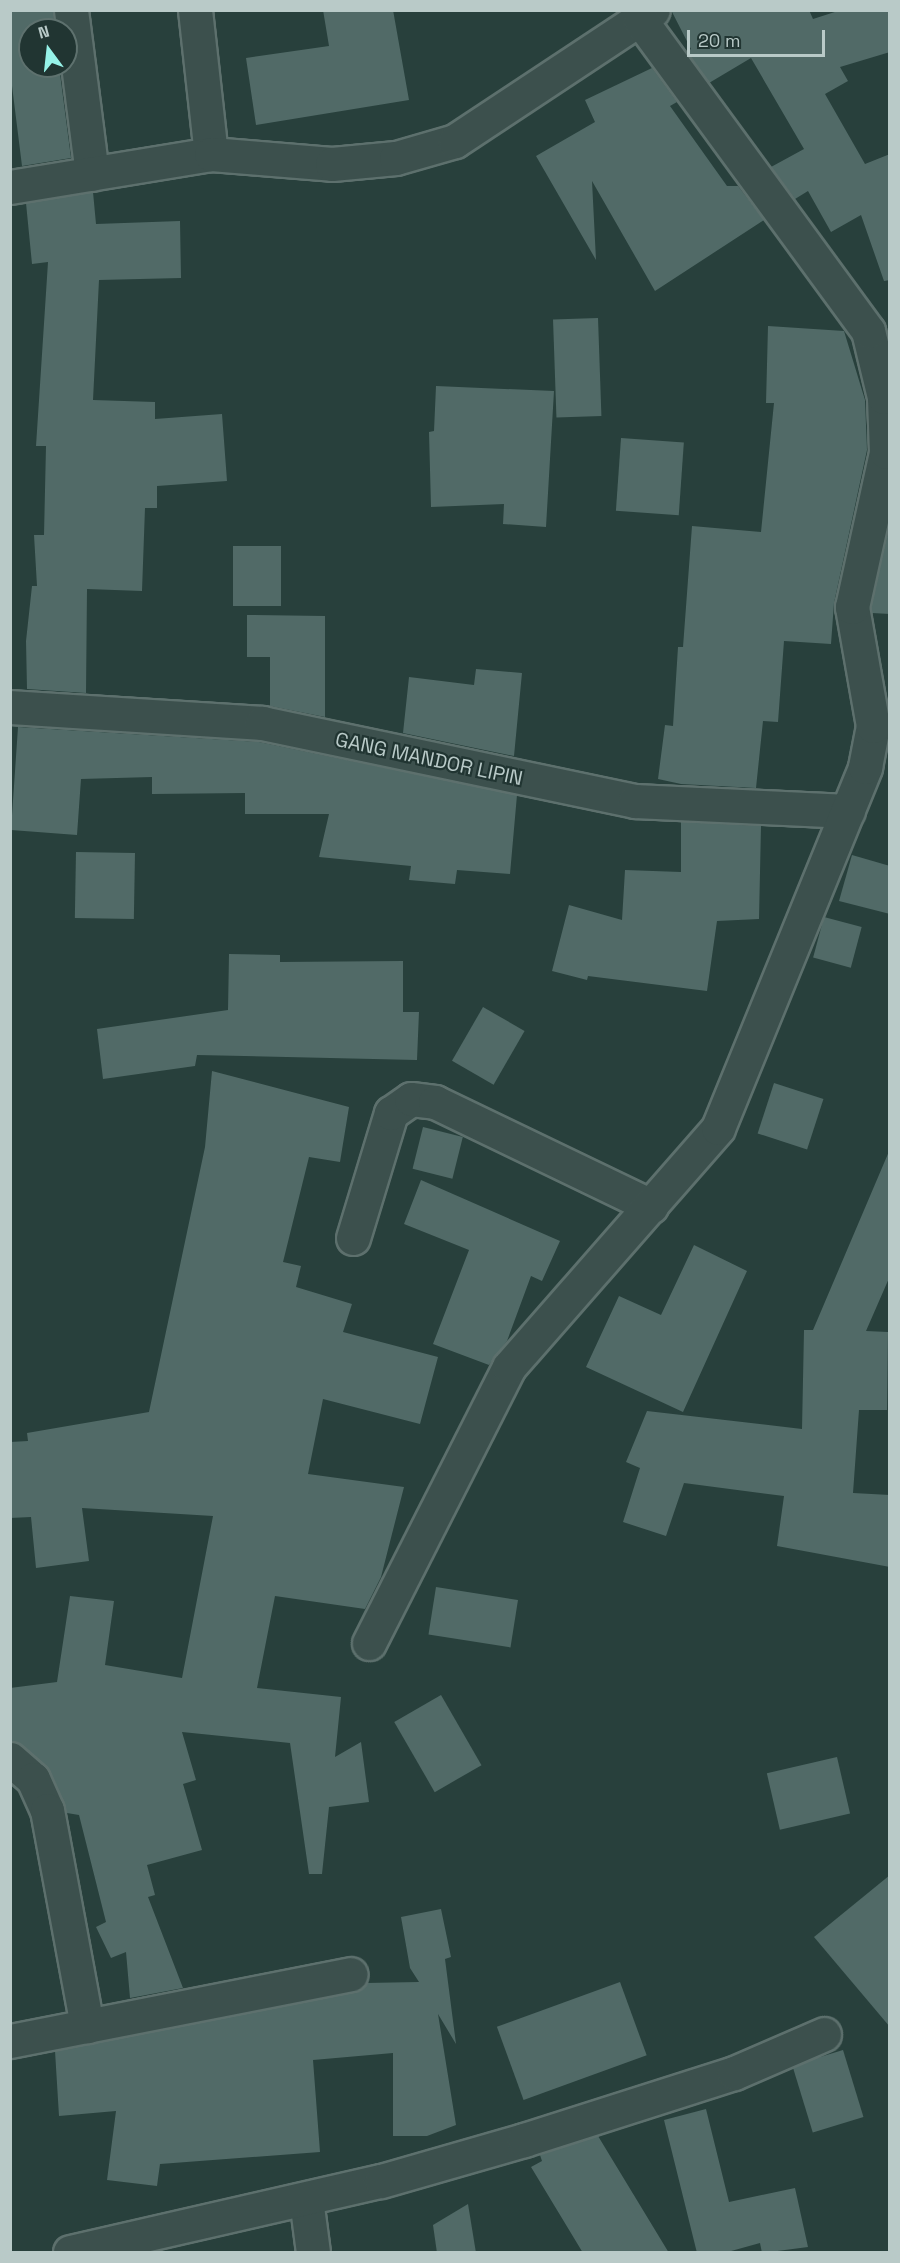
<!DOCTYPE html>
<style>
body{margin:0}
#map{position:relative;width:900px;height:2263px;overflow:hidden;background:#28403c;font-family:"Space Grotesk",sans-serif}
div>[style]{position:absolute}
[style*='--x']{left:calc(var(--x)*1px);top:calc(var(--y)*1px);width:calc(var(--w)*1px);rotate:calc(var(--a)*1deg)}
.building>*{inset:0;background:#516a67;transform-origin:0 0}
.roads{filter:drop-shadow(2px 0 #5d706d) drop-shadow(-2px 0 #5d706d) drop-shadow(0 2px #5d706d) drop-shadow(0 -2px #5d706d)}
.minor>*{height:33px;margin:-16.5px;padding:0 16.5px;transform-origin:16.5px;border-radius:16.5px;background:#3c504d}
span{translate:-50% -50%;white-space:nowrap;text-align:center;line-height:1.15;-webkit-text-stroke:4.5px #213532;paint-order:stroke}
.street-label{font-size:20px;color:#b9cac8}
.frame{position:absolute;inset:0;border:12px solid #b9cac8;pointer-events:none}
.north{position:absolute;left:18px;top:18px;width:60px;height:60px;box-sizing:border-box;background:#213532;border:2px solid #5e716e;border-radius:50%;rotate:345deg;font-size:16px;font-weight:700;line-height:24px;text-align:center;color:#b9cac8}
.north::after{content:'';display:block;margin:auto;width:21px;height:27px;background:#96f2e8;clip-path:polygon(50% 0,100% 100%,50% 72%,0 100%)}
.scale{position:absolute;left:687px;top:30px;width:138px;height:27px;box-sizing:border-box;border:3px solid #b9cac8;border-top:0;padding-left:8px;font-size:18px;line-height:21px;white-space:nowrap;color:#b9cac8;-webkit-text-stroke:4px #213532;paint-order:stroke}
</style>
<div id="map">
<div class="building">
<i style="clip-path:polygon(10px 10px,53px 10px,55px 30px,30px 30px,30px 66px,59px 66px,71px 158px,22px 166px,10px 70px)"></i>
<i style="clip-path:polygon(323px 10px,393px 10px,409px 100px,256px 125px,246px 58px,329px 46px)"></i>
<i style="clip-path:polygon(671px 10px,809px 10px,813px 19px,841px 10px,890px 10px,890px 52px,840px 67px,848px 81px,825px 94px,865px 164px,890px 154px,890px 280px,884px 281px,861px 215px,831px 232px,808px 191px,795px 199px,771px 167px,804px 149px,751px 58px,709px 83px,686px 52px,691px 49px)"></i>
<i style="clip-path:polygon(652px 68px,677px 102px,670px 106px,727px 186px,738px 186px,764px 220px,655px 291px,592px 181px,596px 260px,536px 156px,595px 122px,585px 100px)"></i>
<i style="clip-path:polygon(93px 192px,96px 224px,180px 221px,181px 278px,99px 280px,93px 400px,155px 402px,155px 419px,222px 414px,227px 481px,157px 486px,157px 508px,145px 508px,142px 591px,87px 589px,86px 693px,27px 689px,26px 641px,32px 586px,37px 586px,34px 535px,44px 535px,46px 446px,36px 446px,48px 262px,32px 264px,26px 203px)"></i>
<i style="left:598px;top:318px;width:98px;height:45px;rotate:88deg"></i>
<i style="clip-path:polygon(768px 326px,844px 331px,865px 400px,867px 450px,834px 603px,831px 644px,784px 641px,778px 722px,763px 721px,756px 788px,681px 784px,658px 779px,665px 725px,673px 726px,678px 647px,683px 647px,692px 526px,761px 532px,774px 403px,766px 403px)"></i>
<i style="clip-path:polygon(436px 386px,554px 391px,546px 527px,503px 524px,504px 504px,431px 507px,429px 432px,434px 431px)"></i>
<i style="left:621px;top:438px;width:63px;height:73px;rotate:4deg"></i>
<i style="clip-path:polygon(890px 524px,890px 614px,872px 613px,871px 607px)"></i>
<i style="left:281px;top:546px;width:60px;height:48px;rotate:90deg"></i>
<i style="clip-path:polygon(247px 615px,325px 616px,325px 717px,270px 706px,270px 657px,247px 657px)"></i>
<i style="clip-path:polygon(476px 669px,522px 673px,514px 756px,403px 733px,409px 677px,474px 685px)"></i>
<i style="clip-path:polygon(18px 727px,259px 742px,517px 795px,510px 874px,457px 870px,455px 884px,409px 880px,411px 866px,319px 857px,329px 814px,245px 814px,245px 793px,152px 794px,152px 777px,81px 779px,77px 835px,11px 830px)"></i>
<i style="clip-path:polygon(681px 822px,761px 826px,759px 919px,717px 921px,707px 991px,588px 976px,587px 980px,552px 971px,569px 905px,622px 920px,625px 870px,681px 872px)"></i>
<i style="left:76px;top:852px;width:59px;height:66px;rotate:1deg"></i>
<i style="clip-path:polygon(852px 855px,890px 866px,890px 914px,839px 901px)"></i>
<i style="left:824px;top:917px;width:39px;height:42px;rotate:15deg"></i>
<i style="clip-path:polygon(229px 954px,280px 955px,280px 962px,403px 961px,403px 1012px,419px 1012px,417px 1060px,197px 1055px,195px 1066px,103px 1079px,97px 1029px,228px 1010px)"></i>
<i style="left:483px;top:1007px;width:48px;height:62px;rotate:30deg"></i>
<i style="clip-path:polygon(212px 1071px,349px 1107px,340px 1162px,309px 1157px,283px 1262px,301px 1266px,296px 1287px,352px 1304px,343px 1332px,438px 1357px,420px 1424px,323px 1399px,308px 1474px,404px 1487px,381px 1577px,365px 1609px,275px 1596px,257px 1688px,341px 1697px,335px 1757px,361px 1742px,369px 1802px,329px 1807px,322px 1874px,309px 1874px,290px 1743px,182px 1732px,196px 1780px,183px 1784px,202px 1850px,147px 1865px,155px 1895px,148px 1897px,183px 1988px,130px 1998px,126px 1952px,111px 1958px,96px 1927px,106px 1922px,79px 1815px,67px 1813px,46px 1765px,10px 1741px,10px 1688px,57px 1682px,70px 1596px,114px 1601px,105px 1665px,182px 1678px,213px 1516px,82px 1508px,89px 1561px,36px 1568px,31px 1517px,10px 1518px,10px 1442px,28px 1441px,27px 1433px,149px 1412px,205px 1147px)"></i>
<i style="left:774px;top:1083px;width:52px;height:53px;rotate:18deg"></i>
<i style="left:423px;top:1127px;width:41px;height:43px;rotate:14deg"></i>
<i style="clip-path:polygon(890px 1149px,890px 1276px,866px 1331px,888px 1332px,887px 1410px,859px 1410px,853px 1493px,890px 1495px,890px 1567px,777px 1546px,784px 1496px,684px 1483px,666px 1536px,623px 1522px,640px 1468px,626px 1462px,647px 1411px,802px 1429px,804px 1330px,813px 1330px)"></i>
<i style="clip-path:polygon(421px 1180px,560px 1241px,542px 1281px,531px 1276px,507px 1341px,489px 1365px,433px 1344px,469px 1250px,404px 1224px)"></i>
<i style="clip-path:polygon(694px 1245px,747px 1271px,683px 1412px,586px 1367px,619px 1296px,661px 1315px)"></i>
<i style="left:436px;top:1587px;width:83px;height:48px;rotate:9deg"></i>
<i style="left:441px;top:1695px;width:81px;height:54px;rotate:60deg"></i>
<i style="left:837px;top:1757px;width:58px;height:72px;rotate:77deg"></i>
<i style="clip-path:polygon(890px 1875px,890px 2027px,814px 1937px)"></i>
<i style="clip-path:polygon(441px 1909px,451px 1957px,445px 1959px,456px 2044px,438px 2014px,456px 2125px,427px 2136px,393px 2136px,393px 2053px,313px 2060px,320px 2152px,160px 2164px,157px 2186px,107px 2180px,116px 2111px,59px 2116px,55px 2051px,354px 1992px,366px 1983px,419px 1982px,410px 1968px,401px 1917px)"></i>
<i style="left:620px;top:1982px;width:78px;height:131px;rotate:70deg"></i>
<i style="left:843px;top:2050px;width:70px;height:53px;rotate:73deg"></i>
<i style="clip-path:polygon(706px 2109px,729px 2202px,795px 2188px,808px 2247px,762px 2253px,760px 2243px,724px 2253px,697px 2253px,664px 2120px)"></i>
<i style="clip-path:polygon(598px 2136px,669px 2253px,583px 2253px,531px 2167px,542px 2161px,540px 2155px)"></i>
<i style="clip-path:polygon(468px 2204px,476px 2253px,437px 2253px,433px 2225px)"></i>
</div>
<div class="roads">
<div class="minor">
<i style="--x:71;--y:10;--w:165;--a:82.7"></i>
<i style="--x:195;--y:10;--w:145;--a:83.7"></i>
<i style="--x:10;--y:187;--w:204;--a:-9.3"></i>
<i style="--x:211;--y:154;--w:121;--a:4.7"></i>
<i style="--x:332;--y:164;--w:64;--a:-5.4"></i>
<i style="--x:396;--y:158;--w:61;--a:-16.1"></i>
<i style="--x:455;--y:141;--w:237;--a:-33.5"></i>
<i style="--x:10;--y:707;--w:253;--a:3.6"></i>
<i style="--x:262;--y:723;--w:381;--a:11.8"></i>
<i style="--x:635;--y:801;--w:213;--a:2.7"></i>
<i style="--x:353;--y:1238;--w:131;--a:-73.1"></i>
<i style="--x:391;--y:1113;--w:24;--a:-35"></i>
<i style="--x:411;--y:1099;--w:24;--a:7"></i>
<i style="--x:435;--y:1102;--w:240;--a:25.7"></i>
<i style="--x:369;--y:1643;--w:309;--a:-63.1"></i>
<i style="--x:509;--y:1367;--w:317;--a:-48.8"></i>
<i style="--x:718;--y:1128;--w:390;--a:-67.8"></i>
<i style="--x:865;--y:767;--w:42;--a:-79"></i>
<i style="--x:873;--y:726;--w:121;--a:-100"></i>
<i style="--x:852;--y:607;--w:159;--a:-77.6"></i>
<i style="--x:886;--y:452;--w:55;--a:-92.1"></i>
<i style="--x:884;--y:397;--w:68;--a:-103.6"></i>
<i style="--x:868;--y:331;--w:386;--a:-126.2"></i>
<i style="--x:10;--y:1759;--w:30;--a:41"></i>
<i style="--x:33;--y:1779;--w:34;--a:66"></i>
<i style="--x:47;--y:1810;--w:220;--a:79.5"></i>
<i style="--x:10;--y:2041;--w:347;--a:-11.1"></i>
<i style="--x:306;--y:2199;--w:53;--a:82.5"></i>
<i style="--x:70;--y:2252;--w:319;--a:-12.9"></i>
<i style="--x:381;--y:2181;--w:149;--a:-16"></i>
<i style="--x:524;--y:2140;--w:220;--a:-17.7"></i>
<i style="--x:734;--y:2073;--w:98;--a:-23.4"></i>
</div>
</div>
<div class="street-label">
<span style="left:429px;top:759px;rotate:12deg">GANG MANDOR LIPIN</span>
</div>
<div class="frame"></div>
<div class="north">N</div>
<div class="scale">20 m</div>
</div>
